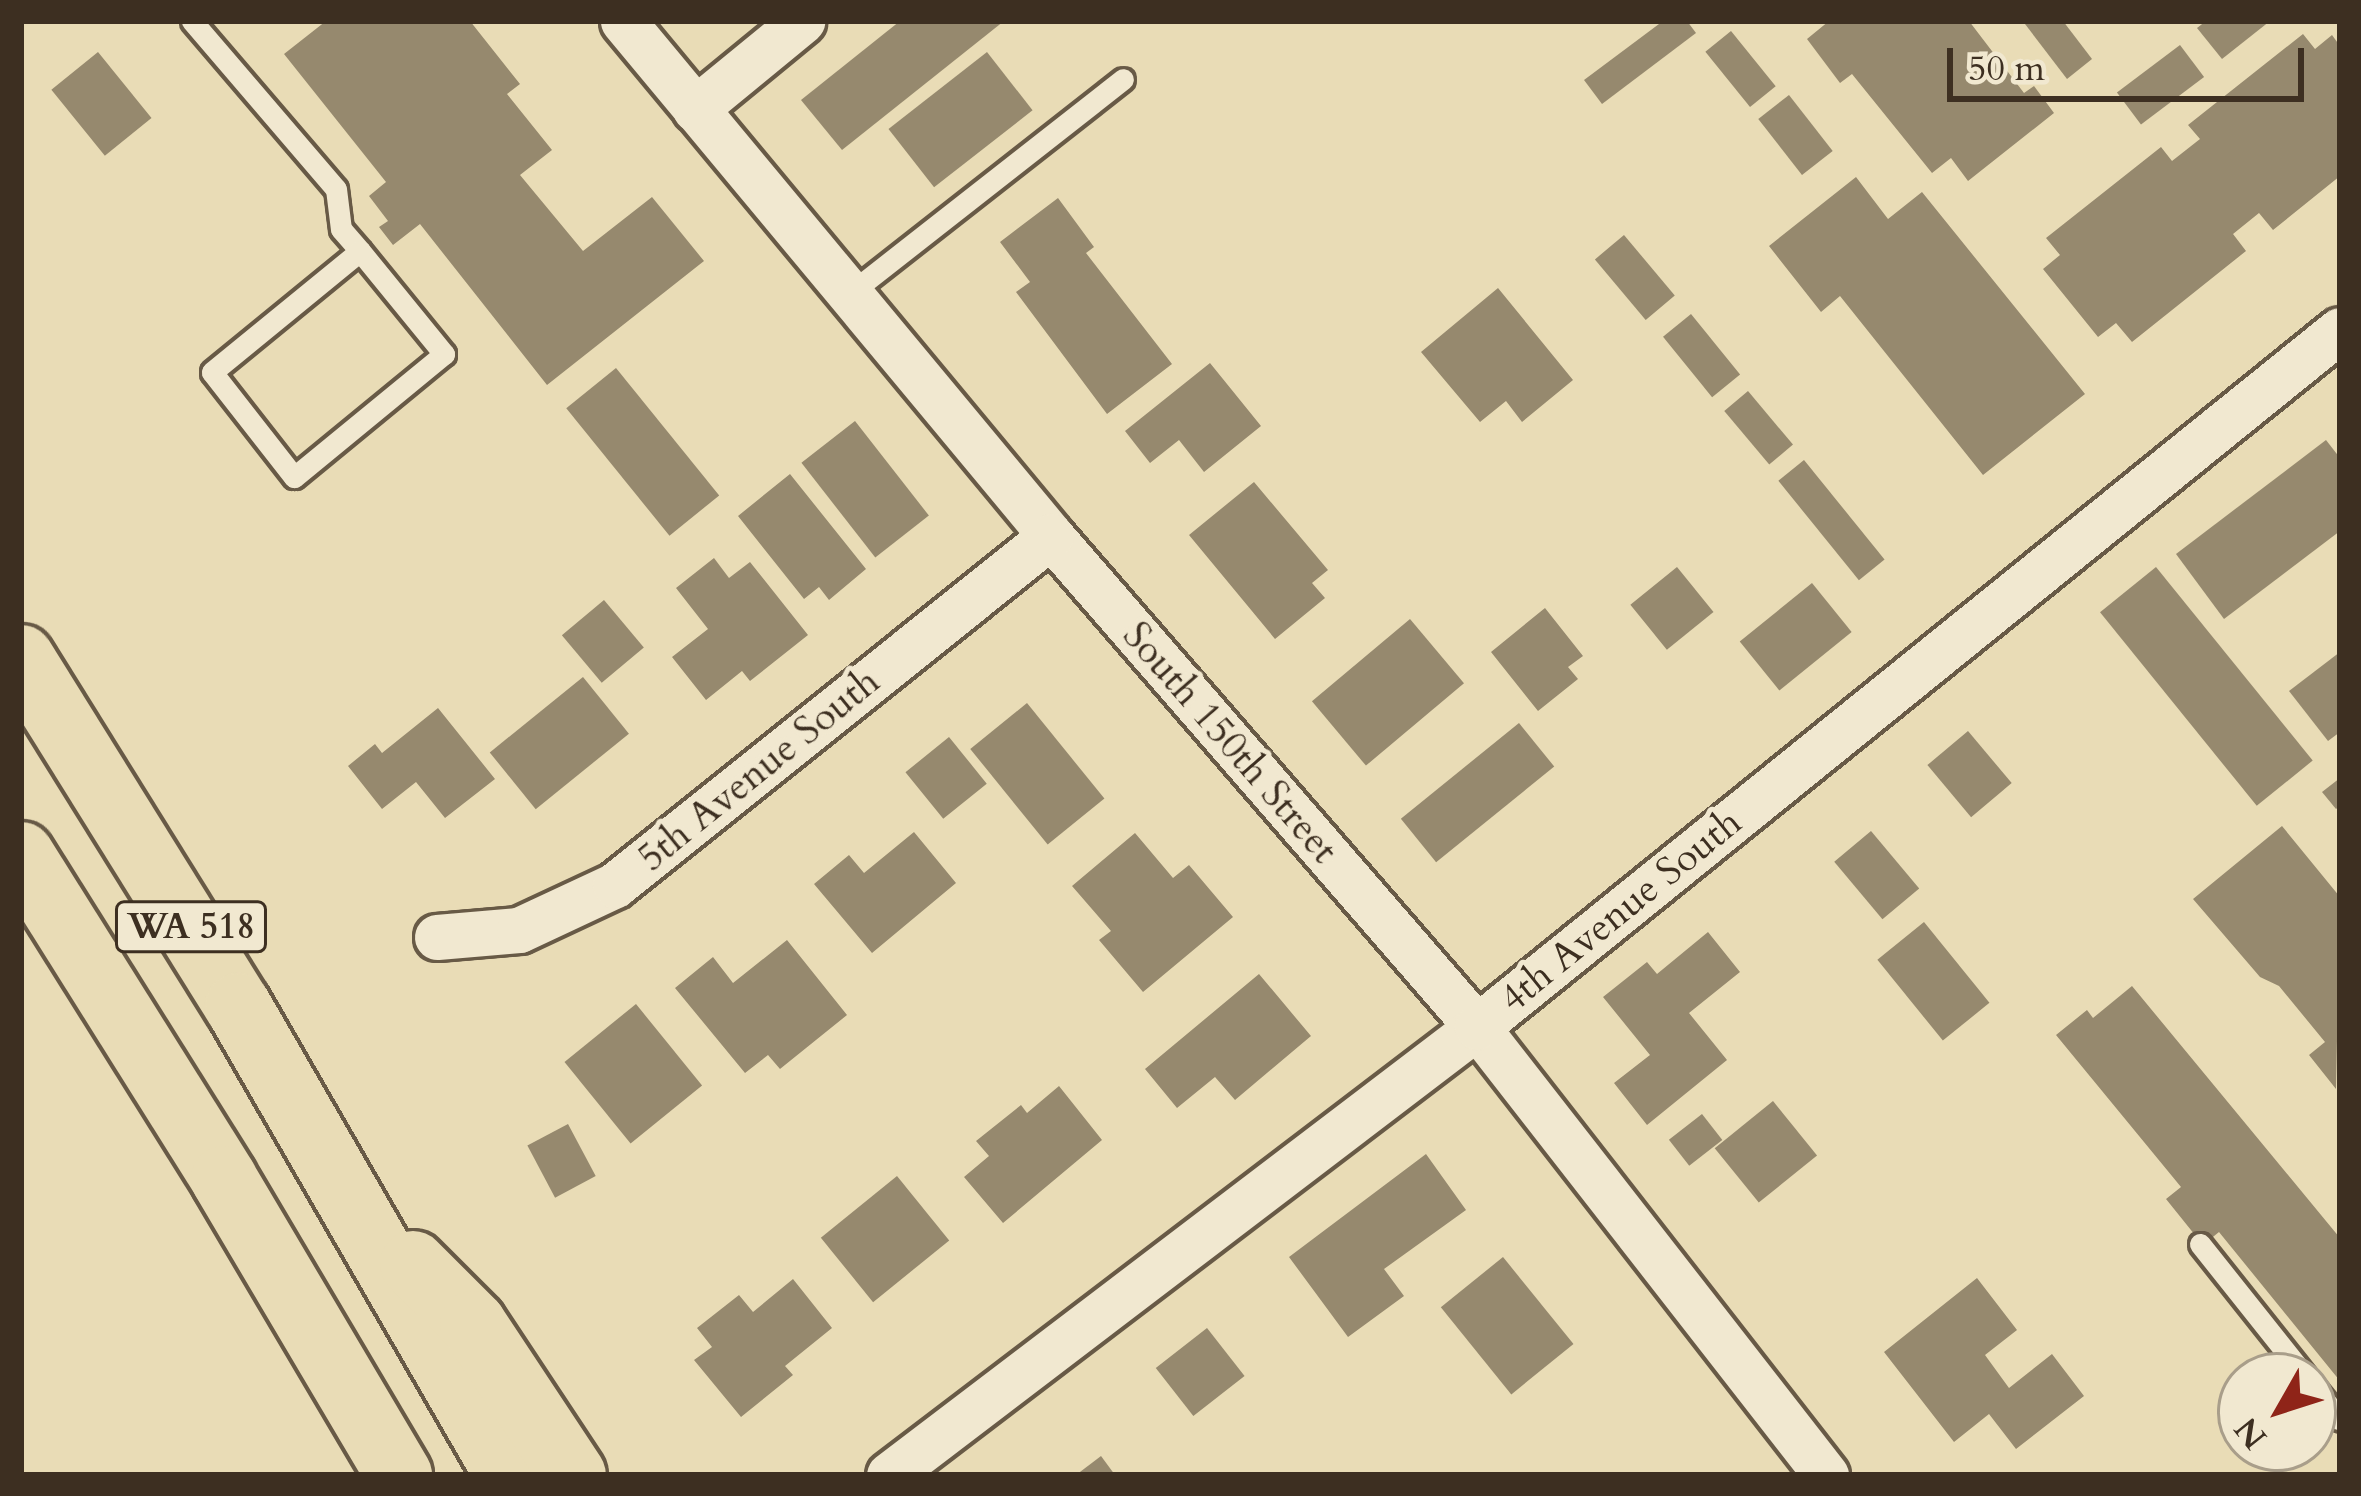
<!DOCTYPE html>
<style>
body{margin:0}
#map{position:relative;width:2361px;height:1496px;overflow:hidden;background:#e9dcb6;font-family:Cardo,serif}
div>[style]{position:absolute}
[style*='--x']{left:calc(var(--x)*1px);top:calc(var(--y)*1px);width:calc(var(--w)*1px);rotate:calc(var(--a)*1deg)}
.building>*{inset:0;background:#96896e;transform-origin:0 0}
.roads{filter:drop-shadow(3px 0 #685a46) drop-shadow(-3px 0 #685a46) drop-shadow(0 3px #685a46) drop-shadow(0 -3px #685a46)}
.lane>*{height:21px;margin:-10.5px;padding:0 10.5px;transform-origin:10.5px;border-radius:10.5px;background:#f1e8d0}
.street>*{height:45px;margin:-22.5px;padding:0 22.5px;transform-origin:22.5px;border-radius:22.5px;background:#f1e8d0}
.highway>*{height:66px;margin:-33px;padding:0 33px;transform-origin:33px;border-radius:33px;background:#e9dcb6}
span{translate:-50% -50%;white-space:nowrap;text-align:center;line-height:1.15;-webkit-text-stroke:10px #f1e8d0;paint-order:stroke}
.shield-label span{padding:3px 9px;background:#f1e8d0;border:3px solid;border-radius:9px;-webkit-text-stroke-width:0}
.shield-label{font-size:36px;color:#3d2f21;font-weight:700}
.street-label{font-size:39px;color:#3d2f21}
.frame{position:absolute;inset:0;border:24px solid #3d2f21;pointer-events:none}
.north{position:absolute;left:2217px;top:1352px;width:120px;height:120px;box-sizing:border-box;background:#f1e8d0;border:3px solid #a99e8a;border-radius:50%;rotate:231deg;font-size:33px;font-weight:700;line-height:48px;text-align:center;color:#3d2f21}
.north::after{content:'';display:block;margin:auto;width:42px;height:54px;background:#8f2418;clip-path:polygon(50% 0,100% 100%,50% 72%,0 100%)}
.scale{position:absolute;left:1947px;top:48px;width:357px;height:54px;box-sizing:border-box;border:6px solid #3d2f21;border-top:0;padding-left:15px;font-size:36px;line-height:42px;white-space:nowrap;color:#3d2f21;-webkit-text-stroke:9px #f1e8d0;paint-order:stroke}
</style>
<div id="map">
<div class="building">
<i style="clip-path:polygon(326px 21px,470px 21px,520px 84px,507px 94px,552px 150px,520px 175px,583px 251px,652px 197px,704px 261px,547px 385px,420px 224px,393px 245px,379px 227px,388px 221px,369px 196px,386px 182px,284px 54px)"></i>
<i style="clip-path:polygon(900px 21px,1004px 21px,842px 150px,801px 100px)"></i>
<i style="clip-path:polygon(1663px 21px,1687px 21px,1696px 33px,1602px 104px,1584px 80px)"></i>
<i style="clip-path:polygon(1829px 21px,1969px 21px,2024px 93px,2034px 86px,2054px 113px,1968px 181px,1951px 158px,1932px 173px,1852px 74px,1840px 83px,1807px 39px)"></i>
<i style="clip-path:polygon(2029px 21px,2063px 21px,2092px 59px,2067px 79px,2025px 24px)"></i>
<i style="clip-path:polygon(2206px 21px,2270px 21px,2222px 59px,2197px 28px)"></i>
<i style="left:1731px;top:31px;width:71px;height:33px;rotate:51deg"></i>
<i style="clip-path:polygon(2303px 34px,2315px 49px,2332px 35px,2340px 46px,2340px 176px,2273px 230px,2259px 213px,2233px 234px,2246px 251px,2132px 342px,2116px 323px,2098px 337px,2043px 269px,2060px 255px,2046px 238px,2161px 147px,2172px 161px,2200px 139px,2188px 125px)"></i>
<i style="left:2180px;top:45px;width:40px;height:79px;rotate:53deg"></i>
<i style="left:98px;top:52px;width:85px;height:60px;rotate:51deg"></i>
<i style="left:987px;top:52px;width:74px;height:125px;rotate:52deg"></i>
<i style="left:1789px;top:95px;width:71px;height:39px;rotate:52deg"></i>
<i style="clip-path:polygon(1856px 177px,1888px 219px,1922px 192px,2085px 394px,1983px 475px,1840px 296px,1821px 312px,1769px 246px)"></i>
<i style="clip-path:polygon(1058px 198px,1094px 247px,1086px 253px,1172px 364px,1107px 414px,1016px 292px,1030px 282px,1000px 242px)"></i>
<i style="left:1624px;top:235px;width:79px;height:38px;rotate:50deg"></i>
<i style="clip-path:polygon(1498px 288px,1573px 380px,1522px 422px,1506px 401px,1480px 422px,1421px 352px)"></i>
<i style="left:1691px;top:314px;width:78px;height:36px;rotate:51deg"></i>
<i style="clip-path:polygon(1210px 363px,1261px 426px,1204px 472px,1179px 440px,1150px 463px,1125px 431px)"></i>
<i style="left:616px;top:368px;width:164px;height:64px;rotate:51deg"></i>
<i style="left:1748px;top:391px;width:70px;height:31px;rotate:50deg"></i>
<i style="left:855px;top:421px;width:120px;height:68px;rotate:52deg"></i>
<i style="clip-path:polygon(2326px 440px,2340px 458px,2340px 531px,2224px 619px,2176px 554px)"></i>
<i style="left:1804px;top:460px;width:128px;height:33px;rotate:51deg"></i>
<i style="clip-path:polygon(790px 474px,866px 569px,829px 600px,819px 587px,804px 599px,738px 516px)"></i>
<i style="clip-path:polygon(1254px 482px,1328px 570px,1312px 583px,1325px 598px,1275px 639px,1189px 535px)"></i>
<i style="clip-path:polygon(714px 558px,729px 578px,750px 562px,808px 635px,750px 681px,742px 671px,706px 700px,672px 657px,708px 629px,676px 588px)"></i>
<i style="left:1677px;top:567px;width:58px;height:60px;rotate:51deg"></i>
<i style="left:2156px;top:567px;width:249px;height:72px;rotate:51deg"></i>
<i style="left:1812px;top:583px;width:63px;height:93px;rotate:51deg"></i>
<i style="left:604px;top:600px;width:62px;height:55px;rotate:50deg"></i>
<i style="clip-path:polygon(1545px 608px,1583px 656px,1568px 667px,1578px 679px,1538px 711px,1491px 652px)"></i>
<i style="left:1410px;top:619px;width:84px;height:128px;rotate:50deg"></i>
<i style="clip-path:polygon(2340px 652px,2340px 732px,2328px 741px,2289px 691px)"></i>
<i style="left:583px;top:677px;width:73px;height:120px;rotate:51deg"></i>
<i style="left:1027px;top:703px;width:123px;height:73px;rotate:51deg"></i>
<i style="clip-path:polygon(438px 708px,495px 779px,445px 818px,416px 782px,382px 809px,348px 766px,375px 744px,382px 753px)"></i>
<i style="left:1519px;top:723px;width:56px;height:152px;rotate:51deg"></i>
<i style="left:1968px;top:731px;width:68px;height:53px;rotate:50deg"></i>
<i style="left:949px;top:737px;width:60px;height:56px;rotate:51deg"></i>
<i style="clip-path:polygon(2340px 778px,2340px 806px,2336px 809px,2322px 792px)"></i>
<i style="clip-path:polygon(2282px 826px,2340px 897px,2336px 1089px,2309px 1055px,2325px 1042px,2279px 986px,2260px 977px,2193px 899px)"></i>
<i style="left:1871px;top:831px;width:75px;height:48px;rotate:50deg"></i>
<i style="clip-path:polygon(914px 832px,956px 883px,872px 953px,814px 884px,849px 855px,864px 873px)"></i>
<i style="clip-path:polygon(1135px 833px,1173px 878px,1189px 865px,1233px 917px,1143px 992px,1099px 940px,1111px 931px,1072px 886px)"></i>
<i style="left:1924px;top:922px;width:104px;height:60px;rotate:51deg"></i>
<i style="clip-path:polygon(1708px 932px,1740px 972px,1689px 1013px,1727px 1060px,1647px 1125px,1614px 1083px,1650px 1055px,1603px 997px,1647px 962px,1657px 974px)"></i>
<i style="clip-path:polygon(787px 940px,847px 1015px,780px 1069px,768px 1055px,745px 1073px,675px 988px,713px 957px,733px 983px)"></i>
<i style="clip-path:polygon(1259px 974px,1311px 1036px,1235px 1100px,1215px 1077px,1177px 1108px,1145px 1069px)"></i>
<i style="clip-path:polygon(2132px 986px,2340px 1238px,2340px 1381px,2219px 1232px,2203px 1245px,2166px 1199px,2181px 1187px,2056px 1035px,2087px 1010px,2093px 1018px)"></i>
<i style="left:636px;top:1004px;width:105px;height:92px;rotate:51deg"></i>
<i style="clip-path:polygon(1059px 1086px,1102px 1140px,1003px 1223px,964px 1177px,989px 1156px,976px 1141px,1021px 1105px,1027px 1113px)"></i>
<i style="left:1773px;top:1101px;width:70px;height:75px;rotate:51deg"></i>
<i style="left:1702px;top:1114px;width:33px;height:42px;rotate:52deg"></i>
<i style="left:568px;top:1124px;width:59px;height:46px;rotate:62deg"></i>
<i style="clip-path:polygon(1426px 1154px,1466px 1210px,1384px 1269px,1404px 1296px,1348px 1337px,1289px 1257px)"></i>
<i style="left:897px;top:1176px;width:83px;height:98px;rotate:51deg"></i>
<i style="left:1503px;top:1257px;width:112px;height:80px;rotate:51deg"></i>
<i style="clip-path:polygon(1977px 1278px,2017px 1330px,1985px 1355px,2009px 1388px,2052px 1354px,2084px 1396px,2016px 1449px,1989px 1414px,1954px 1442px,1884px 1352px)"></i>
<i style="clip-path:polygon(793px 1279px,832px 1328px,785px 1366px,793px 1375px,741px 1417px,694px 1360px,712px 1347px,697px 1328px,739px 1295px,753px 1312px)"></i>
<i style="left:1207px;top:1328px;width:61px;height:65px;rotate:52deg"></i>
<i style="clip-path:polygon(1101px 1456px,1115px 1475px,1076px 1475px)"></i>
</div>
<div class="roads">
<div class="lane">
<i style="--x:192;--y:21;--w:221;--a:49.4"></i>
<i style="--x:336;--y:189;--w:40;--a:82.9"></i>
<i style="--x:341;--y:229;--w:29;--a:49"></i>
<i style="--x:360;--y:251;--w:133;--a:50.8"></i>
<i style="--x:444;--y:354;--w:194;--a:140.6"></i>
<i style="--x:294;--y:477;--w:133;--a:-128"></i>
<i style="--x:212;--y:372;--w:191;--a:-39.3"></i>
<i style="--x:849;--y:294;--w:348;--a:-38.1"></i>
<i style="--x:2200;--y:1244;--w:169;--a:51.5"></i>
<i style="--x:2313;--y:1386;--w:43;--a:51.5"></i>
</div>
<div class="street">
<i style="--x:623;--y:21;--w:670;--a:50.27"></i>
<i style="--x:1051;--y:536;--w:650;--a:49.05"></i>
<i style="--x:1477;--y:1027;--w:568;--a:52.08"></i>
<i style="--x:695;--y:109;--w:139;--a:-39.4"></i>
<i style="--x:437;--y:937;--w:82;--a:-4.9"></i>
<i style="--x:519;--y:930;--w:106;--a:-25.1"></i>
<i style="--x:615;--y:885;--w:558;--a:-38.68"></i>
<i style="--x:889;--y:1475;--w:739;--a:-37.3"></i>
<i style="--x:1477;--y:1027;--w:1109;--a:-38.93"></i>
</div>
<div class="highway">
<i style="--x:21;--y:658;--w:410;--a:58.1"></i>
<i style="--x:238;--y:1006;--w:541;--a:60.07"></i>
<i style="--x:21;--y:855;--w:382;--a:57.9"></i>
<i style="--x:224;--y:1179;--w:344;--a:59.4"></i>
<i style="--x:413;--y:1264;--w:85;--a:45"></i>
<i style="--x:473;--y:1324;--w:181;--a:56.5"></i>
</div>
</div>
<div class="shield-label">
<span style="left:191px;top:927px">WA 518</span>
</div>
<div class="street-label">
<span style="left:1230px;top:743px;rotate:49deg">South 150th Street</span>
<span style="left:759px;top:770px;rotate:-39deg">5th Avenue South</span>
<span style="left:1621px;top:911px;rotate:-39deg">4th Avenue South</span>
</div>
<div class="frame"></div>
<div class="north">N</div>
<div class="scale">50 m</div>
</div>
